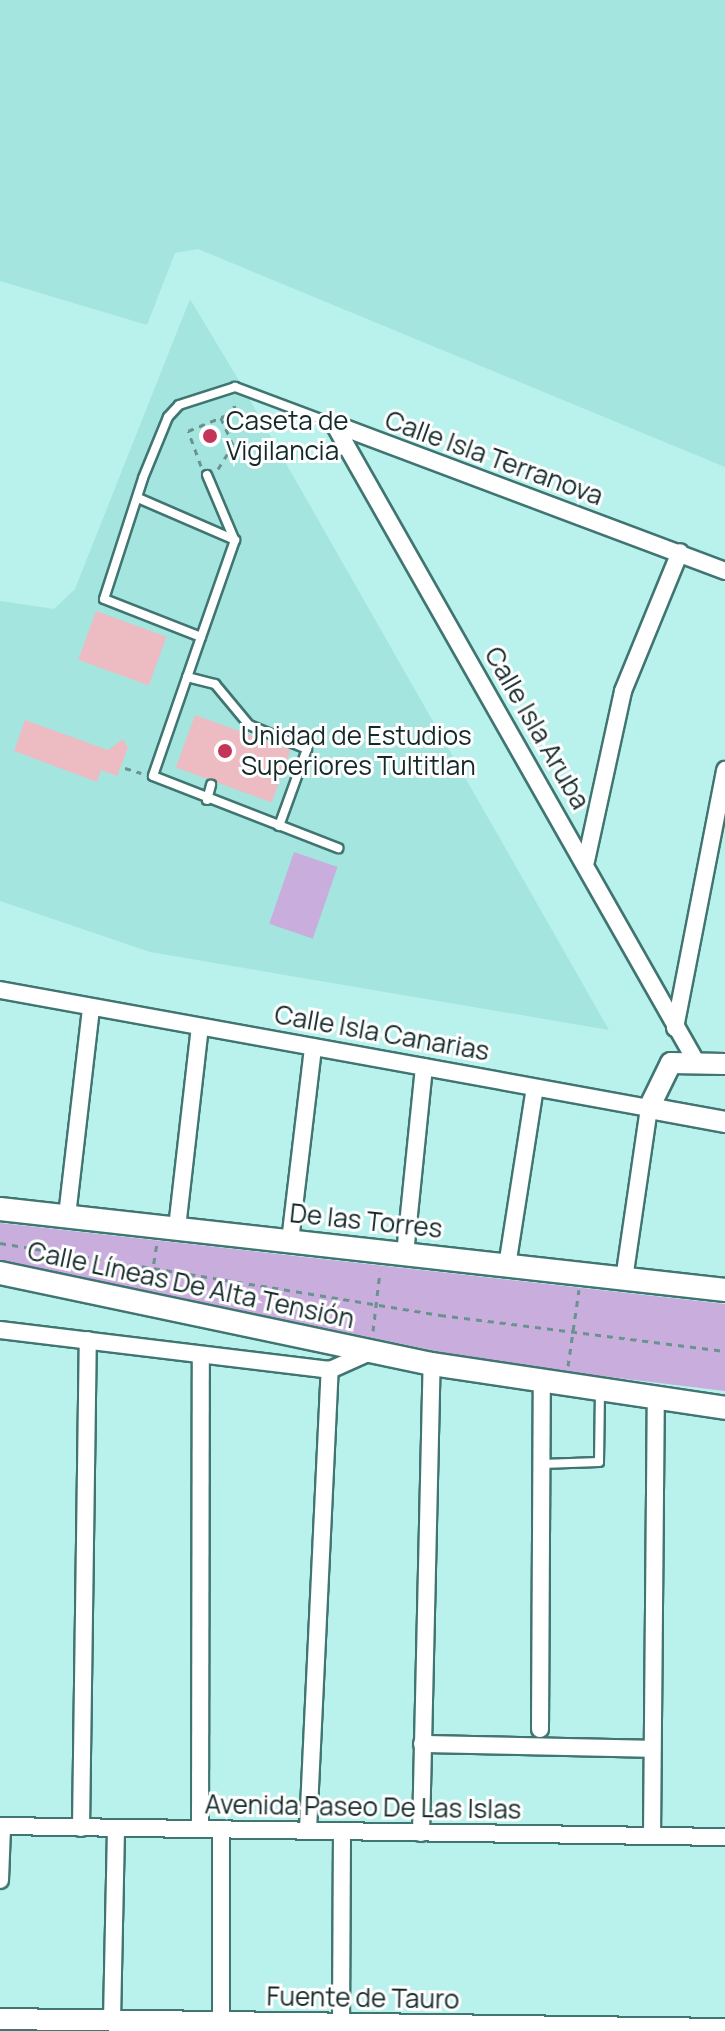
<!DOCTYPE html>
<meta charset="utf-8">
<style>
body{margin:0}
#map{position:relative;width:725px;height:2031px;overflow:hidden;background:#b9f1ed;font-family:Manrope,sans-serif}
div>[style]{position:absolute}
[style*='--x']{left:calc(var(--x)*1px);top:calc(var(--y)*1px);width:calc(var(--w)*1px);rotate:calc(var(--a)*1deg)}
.built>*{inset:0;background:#a4e5e0}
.green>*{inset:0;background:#c8addd;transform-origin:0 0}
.building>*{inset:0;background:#edbcc2;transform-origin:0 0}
.path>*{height:3px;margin-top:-1.5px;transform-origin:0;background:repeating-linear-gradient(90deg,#6a928f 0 6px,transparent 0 12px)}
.roads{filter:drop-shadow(2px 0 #407571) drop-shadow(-2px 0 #407571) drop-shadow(0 2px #407571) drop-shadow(0 -2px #407571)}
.service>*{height:8px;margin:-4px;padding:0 4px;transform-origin:4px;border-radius:4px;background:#fff}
.minor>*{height:16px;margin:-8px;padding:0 8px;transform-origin:8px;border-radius:8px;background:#fff}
.tertiary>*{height:20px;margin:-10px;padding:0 10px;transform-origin:10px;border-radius:10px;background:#fff}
.secondary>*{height:22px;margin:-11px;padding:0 11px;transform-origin:11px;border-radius:11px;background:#fff}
.dots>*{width:22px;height:22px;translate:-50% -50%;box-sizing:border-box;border:4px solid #fff;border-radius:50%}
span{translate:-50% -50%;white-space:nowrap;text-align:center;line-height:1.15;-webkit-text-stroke:6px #fff;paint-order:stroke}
.poi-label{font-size:26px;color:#142a29}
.left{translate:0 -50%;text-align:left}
.street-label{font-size:26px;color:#142a29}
</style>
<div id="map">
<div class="built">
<i style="clip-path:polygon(0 0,725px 0,725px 467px,198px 249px,175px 253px,147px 325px,0 281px)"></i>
<i style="clip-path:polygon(190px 299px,235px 374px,609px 1030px,150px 952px,0 901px,0 601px,54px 609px,75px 589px)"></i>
</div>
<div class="green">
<i style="left:294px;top:852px;width:46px;height:76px;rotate:19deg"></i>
<i style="clip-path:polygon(0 1223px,725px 1304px,725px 1391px,493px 1363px,0 1260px)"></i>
</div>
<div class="building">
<i style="left:96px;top:611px;width:75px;height:52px;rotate:20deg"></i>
<i style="left:195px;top:715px;width:102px;height:56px;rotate:20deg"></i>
<i style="clip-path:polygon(25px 720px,108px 750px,123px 739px,128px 748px,117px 776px,101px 770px,97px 782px,14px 751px)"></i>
</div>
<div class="path">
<i style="--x:201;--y:466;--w:37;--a:-110"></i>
<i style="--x:188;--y:431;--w:52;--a:-22.6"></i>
<i style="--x:236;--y:411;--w:12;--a:-110"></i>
<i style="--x:218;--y:469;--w:28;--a:-58"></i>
<i style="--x:233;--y:445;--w:32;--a:-114"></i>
<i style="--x:125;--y:768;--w:17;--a:17"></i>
<i style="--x:0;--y:1243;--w:446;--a:9.3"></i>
<i style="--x:440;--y:1315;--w:287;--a:7.2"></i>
<i style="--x:150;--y:1287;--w:45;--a:-81"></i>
<i style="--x:373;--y:1331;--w:60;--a:-83.3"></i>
<i style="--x:568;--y:1366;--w:77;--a:-81.8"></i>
</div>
<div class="roads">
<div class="service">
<i style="--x:207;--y:475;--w:69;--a:67.1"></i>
<i style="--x:138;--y:498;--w:106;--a:23.4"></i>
<i style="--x:235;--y:540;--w:103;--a:109.3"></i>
<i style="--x:201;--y:637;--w:104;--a:-158.6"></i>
<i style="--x:104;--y:599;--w:127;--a:-72.1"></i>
<i style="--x:143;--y:478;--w:66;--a:-67.7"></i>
<i style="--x:168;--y:417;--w:16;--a:-47"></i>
<i style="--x:179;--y:405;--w:59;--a:-17.8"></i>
<i style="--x:235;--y:387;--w:106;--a:20.5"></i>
<i style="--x:201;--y:637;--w:147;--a:109.1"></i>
<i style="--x:153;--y:776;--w:199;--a:21.3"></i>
<i style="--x:187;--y:677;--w:29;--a:14"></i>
<i style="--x:215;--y:684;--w:53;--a:50.3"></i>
<i style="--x:249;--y:725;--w:63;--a:22.5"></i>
<i style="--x:307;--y:749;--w:82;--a:110"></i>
<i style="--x:207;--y:800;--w:16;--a:-75"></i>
<i style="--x:542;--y:1464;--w:57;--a:-2"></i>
<i style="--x:599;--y:1462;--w:70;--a:-89.2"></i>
</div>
<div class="minor">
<i style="--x:334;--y:424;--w:729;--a:60.41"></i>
<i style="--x:334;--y:424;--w:418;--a:20.6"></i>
<i style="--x:586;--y:861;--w:174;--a:-77.7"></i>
<i style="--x:623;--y:691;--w:150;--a:-67.7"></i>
<i style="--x:0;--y:990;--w:660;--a:10.3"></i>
<i style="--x:649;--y:1108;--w:173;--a:98.3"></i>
<i style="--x:675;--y:1028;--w:263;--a:-79"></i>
<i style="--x:67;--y:1216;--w:210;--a:-83.4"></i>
<i style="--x:177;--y:1228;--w:202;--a:-83.5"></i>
<i style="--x:290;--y:1241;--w:195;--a:-83.2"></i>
<i style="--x:405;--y:1254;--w:188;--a:-84.2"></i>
<i style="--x:507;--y:1266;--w:180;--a:-81.1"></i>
<i style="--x:0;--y:1330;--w:332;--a:6.9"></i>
<i style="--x:330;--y:1370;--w:44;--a:-24.2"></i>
<i style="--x:540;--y:1729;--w:347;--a:-89.7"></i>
<i style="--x:422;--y:1744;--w:230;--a:1.2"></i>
<i style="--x:0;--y:1826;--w:725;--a:0.87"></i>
<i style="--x:81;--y:1828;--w:488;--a:-89.2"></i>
<i style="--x:200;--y:1828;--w:473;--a:-89.9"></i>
<i style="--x:221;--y:1830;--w:201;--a:90"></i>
<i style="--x:308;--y:1830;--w:461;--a:-87.3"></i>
<i style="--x:421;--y:1833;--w:469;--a:-88.7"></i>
<i style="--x:652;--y:1836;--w:438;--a:-89.5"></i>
<i style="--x:0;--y:1880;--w:53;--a:-87.8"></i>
<i style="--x:112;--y:2020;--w:192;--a:-88.8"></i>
<i style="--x:341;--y:2023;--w:191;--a:-89.7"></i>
</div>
<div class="tertiary">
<i style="--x:725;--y:1064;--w:54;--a:-178.9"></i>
<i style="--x:671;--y:1063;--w:50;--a:116.1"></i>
<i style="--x:649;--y:1108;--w:77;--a:10.4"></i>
<i style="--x:0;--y:2019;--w:725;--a:0.79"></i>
</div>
<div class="secondary">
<i style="--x:0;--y:1209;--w:730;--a:6.37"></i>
<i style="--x:0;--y:1273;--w:441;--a:11.9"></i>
<i style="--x:432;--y:1364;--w:296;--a:8.5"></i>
</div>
</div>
<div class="dots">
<i style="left:210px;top:436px;background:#c4355a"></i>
<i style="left:225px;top:751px;background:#c4355a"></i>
</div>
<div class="poi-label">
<span class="left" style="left:226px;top:436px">Caseta de<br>Vigilancia</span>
<span class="left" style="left:241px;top:751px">Unidad de Estudios<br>Superiores Tultitlan</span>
</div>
<div class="street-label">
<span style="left:494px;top:458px;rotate:20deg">Calle Isla Terranova</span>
<span style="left:537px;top:728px;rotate:60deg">Calle Isla Aruba</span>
<span style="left:382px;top:1033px;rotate:10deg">Calle Isla Canarias</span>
<span style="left:366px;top:1221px;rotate:6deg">De las Torres</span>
<span style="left:191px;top:1285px;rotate:12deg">Calle Líneas De Alta Tensión</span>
<span style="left:363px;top:1807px;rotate:1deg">Avenida Paseo De Las Islas</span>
<span style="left:363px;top:1998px;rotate:1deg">Fuente de Tauro</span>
</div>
</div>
